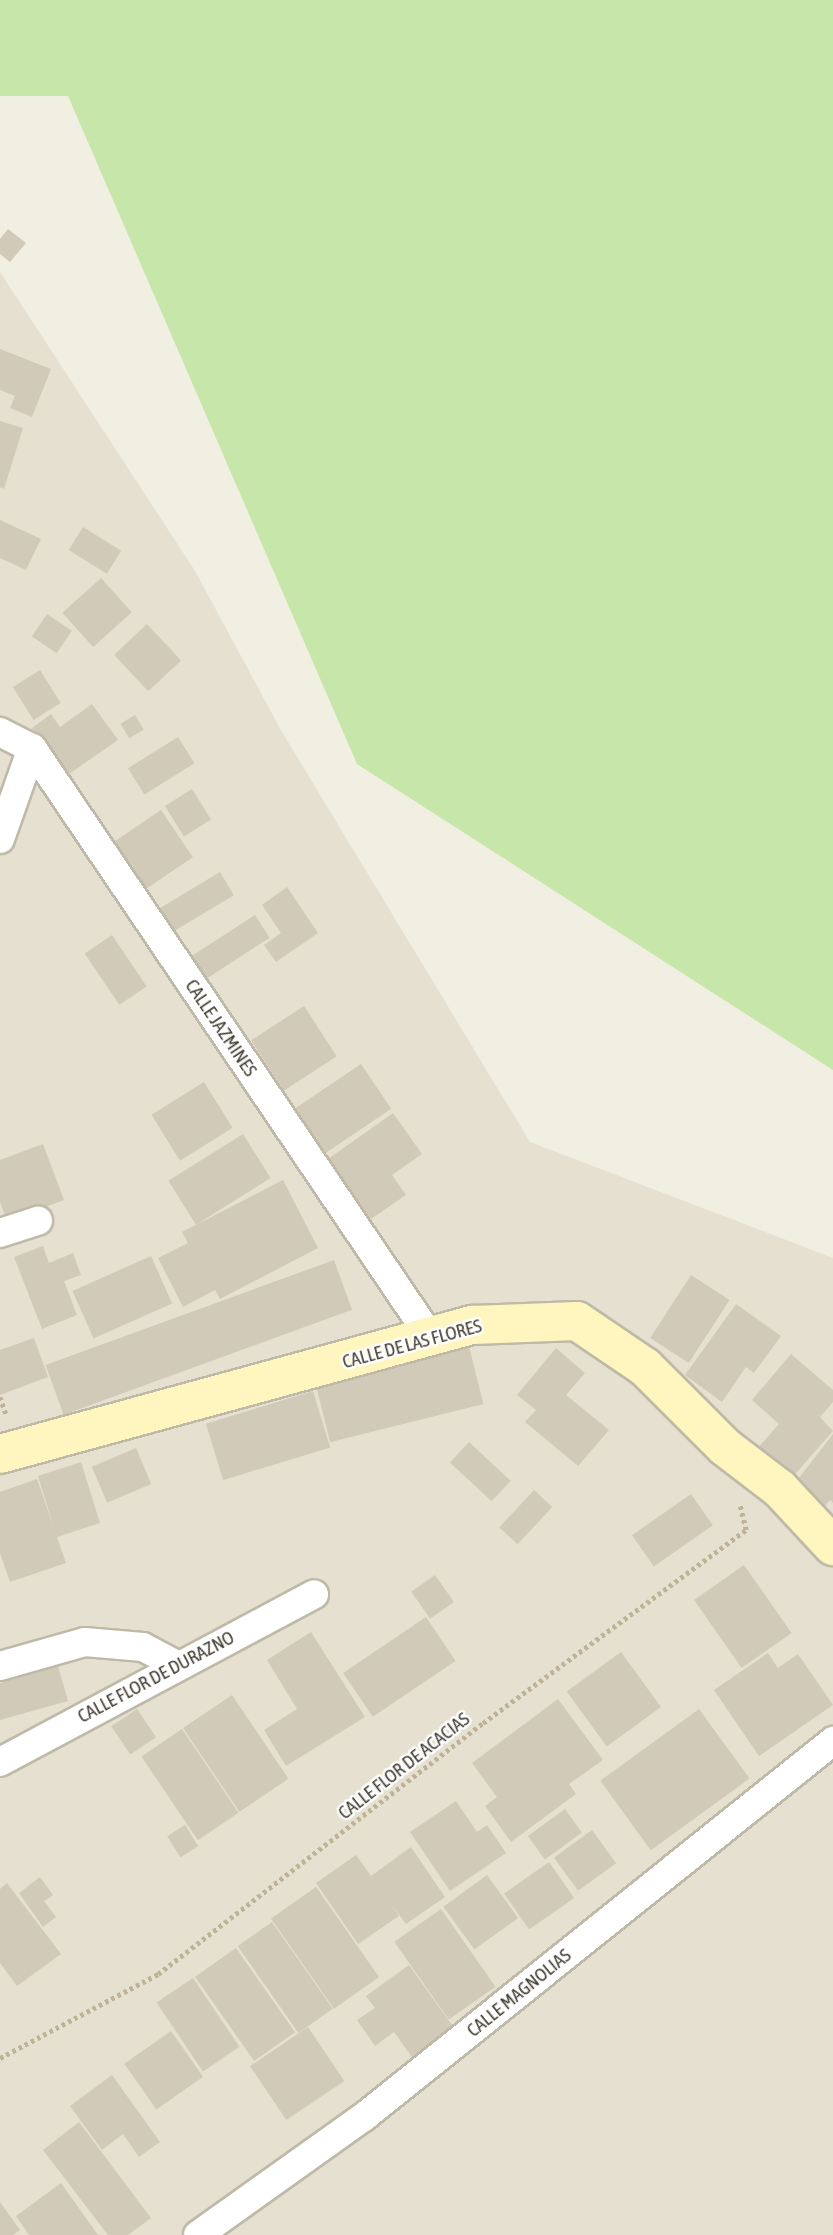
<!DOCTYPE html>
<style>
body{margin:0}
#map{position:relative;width:833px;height:2235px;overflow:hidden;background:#f1eee2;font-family:"Asap Condensed",sans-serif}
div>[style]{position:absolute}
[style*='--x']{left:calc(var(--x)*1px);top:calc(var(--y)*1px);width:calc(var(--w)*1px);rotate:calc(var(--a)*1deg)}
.residential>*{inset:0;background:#e5e0d0}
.green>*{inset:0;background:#c6e6aa}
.building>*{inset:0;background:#d2cab8;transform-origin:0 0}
.path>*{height:4.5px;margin-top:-2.25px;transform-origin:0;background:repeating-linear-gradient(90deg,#beb396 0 3.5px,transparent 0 7px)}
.roads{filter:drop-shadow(2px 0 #bfb9a8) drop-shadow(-2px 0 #bfb9a8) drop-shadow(0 2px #bfb9a8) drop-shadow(0 -2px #bfb9a8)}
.street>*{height:28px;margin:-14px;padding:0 14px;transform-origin:14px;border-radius:14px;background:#fff}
.secondary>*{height:38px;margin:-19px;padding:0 19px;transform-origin:19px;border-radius:19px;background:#fef5bf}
span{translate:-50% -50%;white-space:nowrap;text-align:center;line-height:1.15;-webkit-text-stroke:5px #fff;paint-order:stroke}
.street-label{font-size:19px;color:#423e33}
</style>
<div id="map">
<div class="residential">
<i style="clip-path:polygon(0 272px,195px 571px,282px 732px,530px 1142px,833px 1258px,833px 2235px,0 2235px)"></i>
</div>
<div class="green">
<i style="clip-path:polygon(0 0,833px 0,833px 1070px,357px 764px,68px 96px,0 96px)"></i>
</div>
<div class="building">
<i style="clip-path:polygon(8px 229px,26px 243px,10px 262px,0 254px,0 239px)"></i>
<i style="clip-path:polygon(0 349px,51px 369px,32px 417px,10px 408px,15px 396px,0 390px)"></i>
<i style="clip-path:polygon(0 421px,23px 428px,4px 489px,0 487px)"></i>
<i style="clip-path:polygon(0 520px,41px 539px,26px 570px,0 558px)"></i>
<i style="left:83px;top:527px;width:45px;height:27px;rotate:32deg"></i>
<i style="left:101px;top:578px;width:46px;height:52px;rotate:48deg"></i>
<i style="left:47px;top:614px;width:30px;height:27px;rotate:34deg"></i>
<i style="left:147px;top:624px;width:50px;height:45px;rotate:47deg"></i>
<i style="left:40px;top:670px;width:39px;height:32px;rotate:58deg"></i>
<i style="clip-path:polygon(92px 704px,118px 740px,66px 776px,32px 728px,51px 714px,60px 727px)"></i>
<i style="left:135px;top:715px;width:17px;height:17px;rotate:59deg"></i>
<i style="left:178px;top:737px;width:31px;height:59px;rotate:58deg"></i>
<i style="left:192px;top:789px;width:36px;height:32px;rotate:58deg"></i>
<i style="left:161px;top:810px;width:57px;height:58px;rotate:56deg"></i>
<i style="left:220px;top:872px;width:27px;height:77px;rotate:59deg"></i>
<i style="clip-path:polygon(287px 887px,318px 933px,276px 962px,264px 945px,281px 933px,262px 905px)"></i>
<i style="left:255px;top:915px;width:27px;height:80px;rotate:57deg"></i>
<i style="left:112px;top:935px;width:62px;height:33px;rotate:56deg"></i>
<i style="left:304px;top:1006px;width:60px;height:63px;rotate:57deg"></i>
<i style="left:361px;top:1064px;width:54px;height:79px;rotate:56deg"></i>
<i style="left:204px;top:1082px;width:54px;height:62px;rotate:58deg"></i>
<i style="clip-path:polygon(393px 1113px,422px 1154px,392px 1175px,406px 1195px,371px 1219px,328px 1159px)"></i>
<i style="left:243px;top:1134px;width:52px;height:88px;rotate:58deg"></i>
<i style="clip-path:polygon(43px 1144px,64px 1200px,7px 1221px,0 1202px,0 1160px)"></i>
<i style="clip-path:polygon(283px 1180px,318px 1248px,220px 1299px,215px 1290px,183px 1307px,158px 1258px,188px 1243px,182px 1232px)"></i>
<i style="clip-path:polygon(43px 1246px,49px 1263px,73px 1253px,81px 1275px,64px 1281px,77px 1315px,42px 1329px,14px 1257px)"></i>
<i style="left:151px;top:1256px;width:52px;height:86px;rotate:66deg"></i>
<i style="left:334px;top:1260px;width:53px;height:307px;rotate:70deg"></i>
<i style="left:691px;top:1275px;width:46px;height:75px;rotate:33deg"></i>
<i style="clip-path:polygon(736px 1304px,781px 1336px,754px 1373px,746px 1367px,722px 1402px,685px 1375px)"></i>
<i style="clip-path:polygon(34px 1338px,48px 1377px,0 1395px,0 1350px)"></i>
<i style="left:467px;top:1338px;width:68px;height:158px;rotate:76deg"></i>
<i style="clip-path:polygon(556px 1348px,585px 1373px,566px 1395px,609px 1430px,578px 1466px,525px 1422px,536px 1410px,517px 1395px)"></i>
<i style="clip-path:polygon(791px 1354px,833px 1390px,833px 1402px,820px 1417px,833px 1431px,790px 1480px,756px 1450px,779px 1424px,752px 1400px)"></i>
<i style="left:313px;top:1391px;width:59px;height:112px;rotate:73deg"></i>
<i style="clip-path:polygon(833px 1434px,833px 1503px,830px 1500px,822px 1510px,792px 1487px)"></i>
<i style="left:469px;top:1442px;width:57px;height:28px;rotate:43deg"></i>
<i style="left:136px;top:1448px;width:39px;height:48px;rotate:67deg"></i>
<i style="clip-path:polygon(81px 1462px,100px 1523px,57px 1537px,66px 1563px,10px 1582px,0 1553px,0 1492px,37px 1479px,54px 1528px,38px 1476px)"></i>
<i style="left:534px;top:1490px;width:25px;height:51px;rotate:43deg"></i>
<i style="left:691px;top:1494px;width:38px;height:72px;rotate:55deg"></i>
<i style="left:744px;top:1565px;width:83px;height:61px;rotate:55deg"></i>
<i style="left:435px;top:1575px;width:33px;height:29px;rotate:55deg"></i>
<i style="left:426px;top:1617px;width:53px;height:100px;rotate:56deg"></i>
<i style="clip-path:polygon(311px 1632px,365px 1717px,286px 1766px,264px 1730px,297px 1709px,267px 1660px)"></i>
<i style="left:621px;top:1652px;width:68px;height:67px;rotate:54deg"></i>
<i style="clip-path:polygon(768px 1653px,778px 1668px,798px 1654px,833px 1705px,759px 1756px,714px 1690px)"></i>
<i style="clip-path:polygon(58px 1666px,68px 1701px,0 1720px,0 1683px)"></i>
<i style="left:232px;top:1695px;width:101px;height:59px;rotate:56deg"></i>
<i style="clip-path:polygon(558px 1699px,603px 1760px,569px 1784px,576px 1794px,511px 1842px,485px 1806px,497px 1797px,472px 1763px)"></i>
<i style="left:137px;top:1709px;width:34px;height:31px;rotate:56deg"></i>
<i style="left:699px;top:1709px;width:86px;height:122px;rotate:54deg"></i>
<i style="left:182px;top:1729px;width:101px;height:49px;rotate:56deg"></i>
<i style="clip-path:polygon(456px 1801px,477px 1832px,487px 1825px,506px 1853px,450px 1891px,410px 1832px)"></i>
<i style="left:565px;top:1809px;width:29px;height:46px;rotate:54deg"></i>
<i style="left:185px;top:1825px;width:25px;height:21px;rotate:58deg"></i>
<i style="left:592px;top:1830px;width:41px;height:47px;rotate:54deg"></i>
<i style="clip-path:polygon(411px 1847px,445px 1897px,406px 1924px,391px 1904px,399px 1916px,358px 1944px,316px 1883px,356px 1855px,371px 1876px)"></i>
<i style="left:549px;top:1862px;width:44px;height:55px;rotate:55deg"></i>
<i style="left:487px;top:1875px;width:53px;height:54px;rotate:54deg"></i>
<i style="clip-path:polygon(40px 1877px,53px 1895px,44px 1901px,56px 1917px,43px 1927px,19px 1893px)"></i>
<i style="clip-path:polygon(7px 1883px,61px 1954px,17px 1986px,0 1963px,0 1889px)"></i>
<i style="left:316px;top:1887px;width:110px;height:55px;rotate:55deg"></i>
<i style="left:441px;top:1909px;width:95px;height:57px;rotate:55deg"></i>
<i style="left:272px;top:1922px;width:106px;height:42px;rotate:55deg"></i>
<i style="left:236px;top:1948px;width:103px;height:50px;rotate:55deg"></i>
<i style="clip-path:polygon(409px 1965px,454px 2028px,412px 2057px,394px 2032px,375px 2046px,357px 2020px,375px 2008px,366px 1996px)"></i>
<i style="left:193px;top:1978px;width:83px;height:44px;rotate:56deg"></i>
<i style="left:308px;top:2027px;width:65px;height:70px;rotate:56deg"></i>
<i style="left:171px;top:2031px;width:56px;height:57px;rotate:55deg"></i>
<i style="clip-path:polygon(112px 2075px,160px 2142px,139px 2157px,123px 2134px,102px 2150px,70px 2106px)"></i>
<i style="clip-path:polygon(79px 2122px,151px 2218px,128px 2235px,108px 2235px,43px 2150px)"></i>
<i style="clip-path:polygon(61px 2183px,98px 2235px,29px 2235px,16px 2216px)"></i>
<i style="clip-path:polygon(0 2202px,20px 2230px,13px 2235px,0 2235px)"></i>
</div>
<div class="path">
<i style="--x:0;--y:1397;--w:20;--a:70"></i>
<i style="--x:0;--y:2058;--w:179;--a:-28"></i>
<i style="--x:158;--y:1974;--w:411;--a:-37.7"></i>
<i style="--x:483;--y:1723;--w:326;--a:-36.3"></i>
<i style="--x:746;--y:1530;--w:25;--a:-104"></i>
</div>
<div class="roads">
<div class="street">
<i style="--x:0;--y:732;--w:36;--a:27"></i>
<i style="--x:32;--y:748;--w:712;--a:55.93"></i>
<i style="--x:0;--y:839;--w:96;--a:-70.6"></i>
<i style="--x:0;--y:1233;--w:40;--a:-18"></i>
<i style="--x:0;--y:1666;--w:88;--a:-15.8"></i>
<i style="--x:85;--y:1642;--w:58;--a:4.9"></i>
<i style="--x:143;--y:1647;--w:38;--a:28"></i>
<i style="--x:0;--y:1762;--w:356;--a:-28.1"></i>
<i style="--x:198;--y:2235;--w:205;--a:-35.5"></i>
<i style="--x:365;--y:2116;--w:600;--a:-38.7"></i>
</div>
<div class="secondary">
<i style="--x:0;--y:1454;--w:490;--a:-15.3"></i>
<i style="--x:473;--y:1325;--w:104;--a:-2.2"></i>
<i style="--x:577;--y:1321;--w:82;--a:34.1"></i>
<i style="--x:645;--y:1367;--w:113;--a:45"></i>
<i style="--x:725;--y:1447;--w:69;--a:37.4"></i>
<i style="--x:780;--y:1489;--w:78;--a:47.1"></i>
</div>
</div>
<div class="street-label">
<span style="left:221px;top:1028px;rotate:56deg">CALLE JAZMINES</span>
<span style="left:412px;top:1344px;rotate:-15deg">CALLE DE LAS FLORES</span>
<span style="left:156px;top:1677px;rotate:-28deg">CALLE FLOR DE DURAZNO</span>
<span style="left:404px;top:1766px;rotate:-38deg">CALLE FLOR DE ACACIAS</span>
<span style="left:519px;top:1993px;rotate:-39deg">CALLE MAGNOLIAS</span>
</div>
</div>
